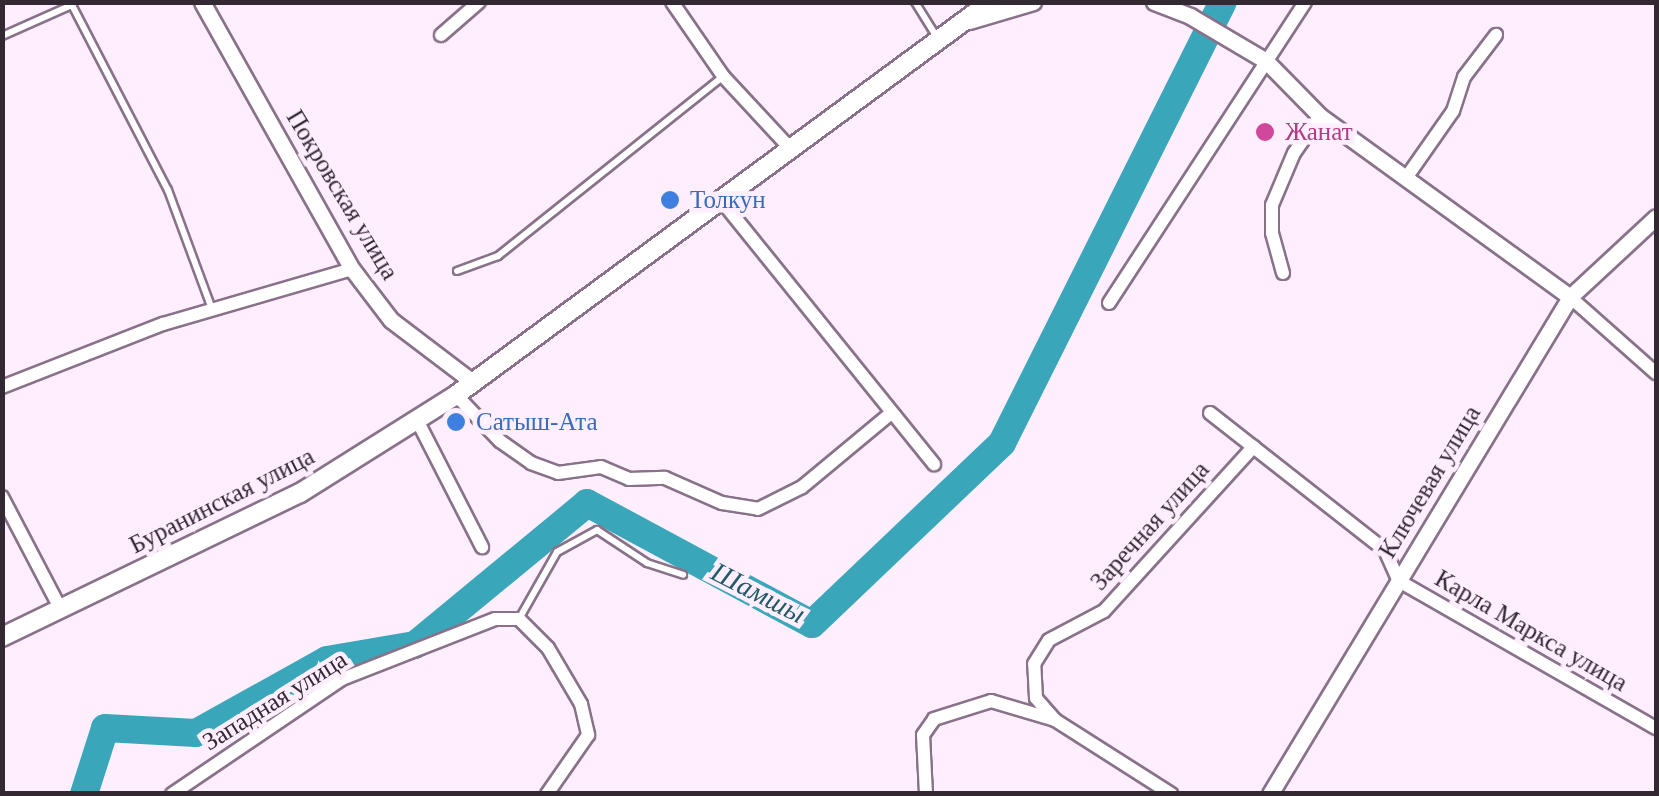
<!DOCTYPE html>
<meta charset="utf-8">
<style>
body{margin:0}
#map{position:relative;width:1659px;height:796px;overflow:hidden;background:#feeefe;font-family:Georgia,serif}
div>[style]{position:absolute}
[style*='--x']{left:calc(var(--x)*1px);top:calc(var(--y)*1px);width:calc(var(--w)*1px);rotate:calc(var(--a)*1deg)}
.river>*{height:28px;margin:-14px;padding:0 14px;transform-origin:14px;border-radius:14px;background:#3aa6b9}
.roads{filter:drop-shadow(2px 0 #897289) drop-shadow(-2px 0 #897289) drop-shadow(0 2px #897289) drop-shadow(0 -2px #897289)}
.service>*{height:6px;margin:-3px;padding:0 3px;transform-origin:3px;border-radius:3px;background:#fff}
.minor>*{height:12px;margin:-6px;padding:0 6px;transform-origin:6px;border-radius:6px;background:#fff}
.tertiary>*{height:15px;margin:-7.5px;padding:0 7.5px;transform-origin:7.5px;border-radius:7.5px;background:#fff}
.secondary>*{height:18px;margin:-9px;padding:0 9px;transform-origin:9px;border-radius:9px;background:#fff}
.dots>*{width:28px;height:28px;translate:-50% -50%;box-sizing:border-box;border:5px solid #feeefe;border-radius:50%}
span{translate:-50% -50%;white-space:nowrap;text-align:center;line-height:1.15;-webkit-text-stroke:9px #feeefe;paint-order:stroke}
.hotel-label{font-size:25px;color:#b23c85}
.left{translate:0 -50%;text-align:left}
.street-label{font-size:25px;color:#332933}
.shop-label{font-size:25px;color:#366cbe}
.water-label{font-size:28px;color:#215b66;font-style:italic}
.frame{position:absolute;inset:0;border:5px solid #332933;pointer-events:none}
</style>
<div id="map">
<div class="river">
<i style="--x:84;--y:794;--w:69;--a:-72.3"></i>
<i style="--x:105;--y:728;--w:91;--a:3.1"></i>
<i style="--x:196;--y:733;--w:150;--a:-29.1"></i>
<i style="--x:327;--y:660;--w:89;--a:-9.7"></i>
<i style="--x:415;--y:645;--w:223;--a:-39.5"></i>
<i style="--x:587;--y:503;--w:255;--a:28.3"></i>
<i style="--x:812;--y:624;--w:262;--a:-43.6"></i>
<i style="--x:1002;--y:443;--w:493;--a:-63.4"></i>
</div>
<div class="roads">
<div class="service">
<i style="--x:915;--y:2;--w:44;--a:58.1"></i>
<i style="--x:2;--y:36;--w:77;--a:-23.9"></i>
<i style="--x:72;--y:5;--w:208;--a:62.6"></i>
<i style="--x:168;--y:190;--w:127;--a:69.7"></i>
<i style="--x:457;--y:271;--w:44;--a:-20.1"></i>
<i style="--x:498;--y:256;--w:287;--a:-38.6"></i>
<i style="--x:519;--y:619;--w:77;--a:-60.4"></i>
<i style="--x:557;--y:552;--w:46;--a:-28.8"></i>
<i style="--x:597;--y:530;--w:60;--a:33.4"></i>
<i style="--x:647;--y:563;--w:38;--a:18"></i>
</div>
<div class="minor">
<i style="--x:672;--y:2;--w:90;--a:55.4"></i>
<i style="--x:723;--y:76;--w:97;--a:47.1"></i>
<i style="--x:441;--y:35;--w:50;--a:-41"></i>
<i style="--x:1406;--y:178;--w:82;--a:-55"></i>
<i style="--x:1453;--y:111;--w:36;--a:-72"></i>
<i style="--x:1464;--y:77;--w:53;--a:-52.7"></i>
<i style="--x:720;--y:199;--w:341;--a:51.1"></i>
<i style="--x:1283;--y:273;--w:41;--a:-105.4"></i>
<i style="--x:1272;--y:233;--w:28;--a:-90"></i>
<i style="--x:1272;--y:205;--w:56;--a:-67.1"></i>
<i style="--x:1294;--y:153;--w:45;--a:-54.9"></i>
<i style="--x:1570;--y:297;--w:115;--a:41.5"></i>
<i style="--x:1109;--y:303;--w:359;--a:-56.9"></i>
<i style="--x:2;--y:387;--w:173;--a:-21.4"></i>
<i style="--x:163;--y:324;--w:197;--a:-16.2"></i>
<i style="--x:456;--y:395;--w:64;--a:46.3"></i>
<i style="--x:500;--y:441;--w:38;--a:35"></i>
<i style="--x:531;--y:463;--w:29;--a:20"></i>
<i style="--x:558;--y:473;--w:43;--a:-7.9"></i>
<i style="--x:601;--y:467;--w:30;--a:23"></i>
<i style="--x:629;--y:479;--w:36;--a:-2"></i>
<i style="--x:665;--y:478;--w:62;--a:23.7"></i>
<i style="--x:722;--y:503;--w:36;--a:9"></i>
<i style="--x:758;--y:509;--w:49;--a:-26.6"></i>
<i style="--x:802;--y:487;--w:116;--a:-39.7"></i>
<i style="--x:1210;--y:413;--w:222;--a:38.1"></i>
<i style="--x:1385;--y:550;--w:34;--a:66"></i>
<i style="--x:1399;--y:581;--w:296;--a:29.8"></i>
<i style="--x:417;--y:420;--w:143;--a:62.9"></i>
<i style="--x:2;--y:497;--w:127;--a:62.4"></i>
<i style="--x:1055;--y:720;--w:29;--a:-131"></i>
<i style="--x:1036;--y:698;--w:34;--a:-93"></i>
<i style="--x:1034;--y:664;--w:28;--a:-58"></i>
<i style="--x:1049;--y:640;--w:62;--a:-27.8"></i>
<i style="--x:1104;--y:611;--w:222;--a:-47.7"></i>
<i style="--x:172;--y:794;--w:205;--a:-34.1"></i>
<i style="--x:342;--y:679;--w:164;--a:-21.4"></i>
<i style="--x:495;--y:619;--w:24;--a:0"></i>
<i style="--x:519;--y:619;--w:41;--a:45"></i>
<i style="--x:548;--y:648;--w:65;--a:59.5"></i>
<i style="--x:581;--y:704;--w:32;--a:77"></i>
<i style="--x:588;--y:735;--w:72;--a:124.8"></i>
<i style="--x:926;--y:794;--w:59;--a:-92.9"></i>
<i style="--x:923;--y:735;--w:19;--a:-55"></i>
<i style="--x:934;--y:719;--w:60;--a:-17.5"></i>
<i style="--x:991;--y:701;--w:67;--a:16.5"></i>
<i style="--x:1055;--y:720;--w:138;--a:32.5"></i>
</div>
<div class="tertiary">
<i style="--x:202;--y:2;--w:306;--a:60.7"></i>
<i style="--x:352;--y:269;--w:64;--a:52.6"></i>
<i style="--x:391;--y:320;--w:104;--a:37.2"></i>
<i style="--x:1154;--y:2;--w:39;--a:21"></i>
<i style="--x:1190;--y:16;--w:88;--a:30.6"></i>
<i style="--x:1266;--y:61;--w:77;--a:45.5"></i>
<i style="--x:1320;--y:116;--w:309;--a:35.9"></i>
<i style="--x:969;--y:21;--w:67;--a:-16.5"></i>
<i style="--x:1270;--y:794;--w:581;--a:-58.88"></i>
<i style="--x:1570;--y:297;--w:117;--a:-42.9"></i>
</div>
<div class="secondary">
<i style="--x:2;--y:637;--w:331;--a:-25.8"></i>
<i style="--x:300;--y:493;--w:184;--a:-32.1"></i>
<i style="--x:456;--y:395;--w:663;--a:-36.35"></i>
</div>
</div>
<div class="dots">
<i style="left:1265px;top:132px;background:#d1479c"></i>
<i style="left:670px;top:200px;background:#3f7fe0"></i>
<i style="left:456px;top:422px;background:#3f7fe0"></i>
</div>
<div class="hotel-label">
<span class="left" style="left:1285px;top:132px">Жанат</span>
</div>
<div class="street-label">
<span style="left:342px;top:195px;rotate:59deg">Покровская улица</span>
<span style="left:1430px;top:482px;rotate:-59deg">Ключевая улица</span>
<span style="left:222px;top:501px;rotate:-27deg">Буранинская улица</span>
<span style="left:1150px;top:526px;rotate:-48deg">Заречная улица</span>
<span style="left:1531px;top:631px;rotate:30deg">Карла Маркса улица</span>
<span style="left:275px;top:701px;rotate:-32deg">Западная улица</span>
</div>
<div class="shop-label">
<span class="left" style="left:690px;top:200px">Толкун</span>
<span class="left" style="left:476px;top:422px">Сатыш-Ата</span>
</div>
<div class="water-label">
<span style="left:758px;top:593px;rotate:27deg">Шамшы</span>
</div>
<div class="frame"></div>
</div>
